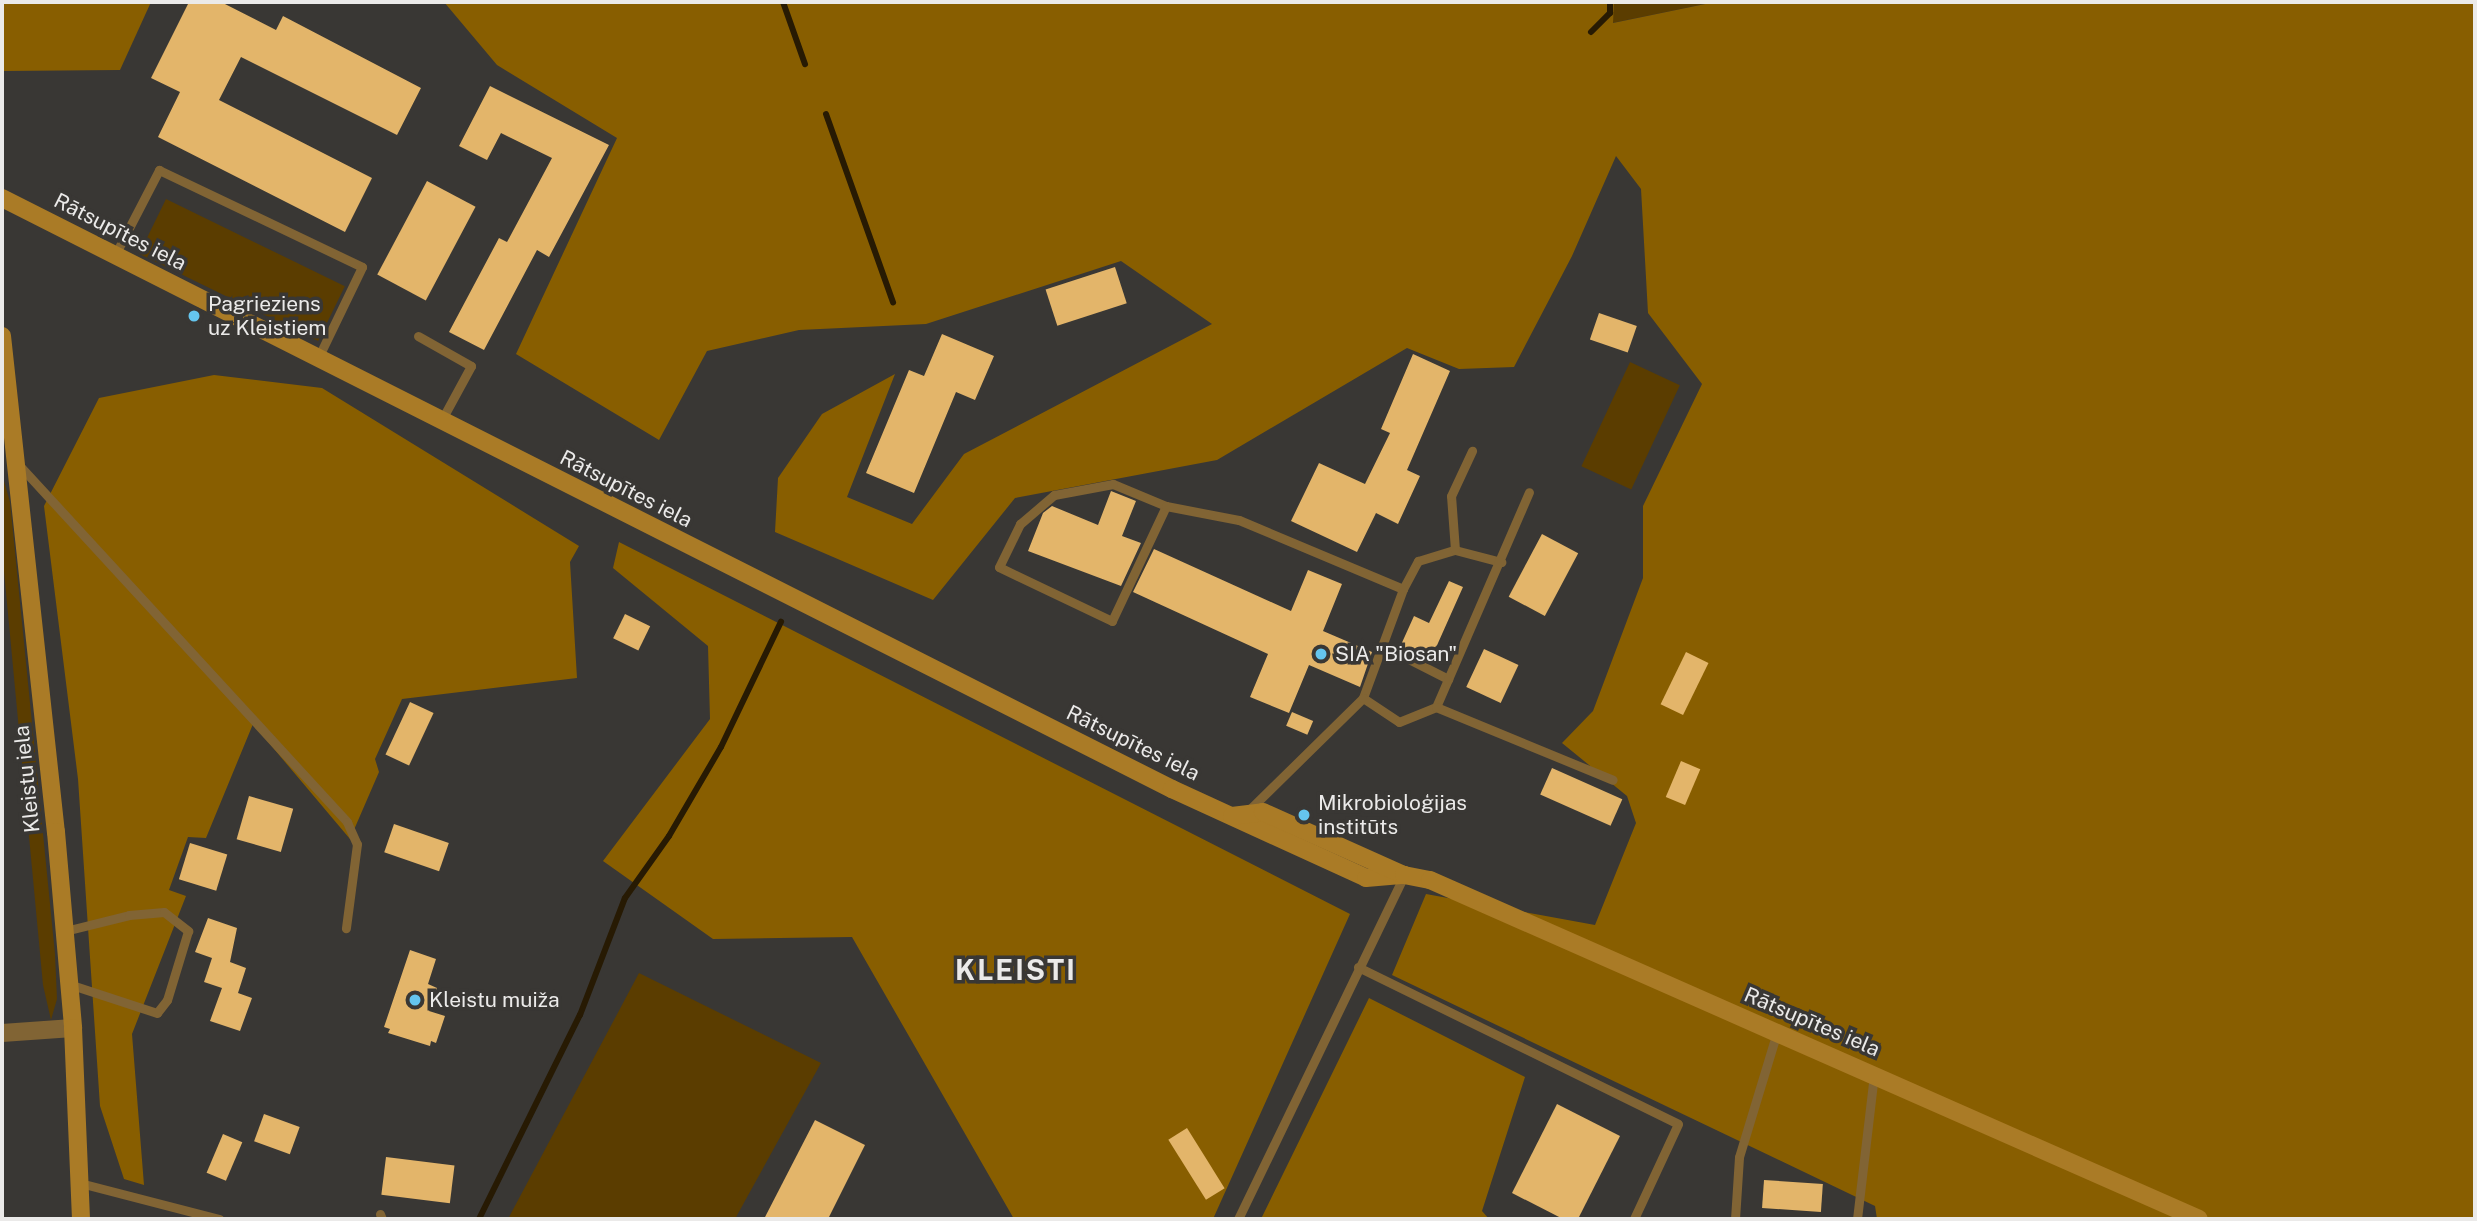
<!DOCTYPE html>
<meta charset="utf-8">
<style>
body{margin:0}
#map{position:relative;width:2477px;height:1221px;overflow:hidden;background:#393734;font-family:"Public Sans",sans-serif}
div>[style]{position:absolute}
[style*='--x']{left:calc(var(--x)*1px);top:calc(var(--y)*1px);width:calc(var(--w)*1px);rotate:calc(var(--a)*1deg)}
.green>*{inset:0;background:#5b3d00;transform-origin:0 0}
.forest>*{inset:0;background:#885e00}
.stream>*{height:6px;margin:-3px;padding:0 3px;transform-origin:3px;border-radius:3px;background:#271a03}
.building>*{inset:0;background:#e3b56a;transform-origin:0 0}
.lane>*{height:9px;margin:-4.5px;padding:0 4.5px;transform-origin:4.5px;border-radius:4.5px;background:#816434}
.street>*{height:18px;margin:-9px;padding:0 9px;transform-origin:9px;border-radius:9px;background:#816434}
.secondary>*{height:18px;margin:-9px;padding:0 9px;transform-origin:9px;border-radius:9px;background:#aa7b26}
.dots>*{width:19px;height:19px;translate:-50% -50%;box-sizing:border-box;border:4px solid #393734;border-radius:50%}
span{translate:-50% -50%;white-space:nowrap;text-align:center;line-height:1.15;-webkit-text-stroke:7px #393734;paint-order:stroke}
.street-label{font-size:21px;color:#ebeae9}
.poi-label{font-size:21px;color:#ebeae9}
.left{translate:0 -50%;text-align:left}
.district-label{font-size:28px;color:#ebeae9;font-weight:700;letter-spacing:2px}
.frame{position:absolute;inset:0;border:4px solid #ebeae9;pointer-events:none}
</style>
<div id="map">
<div class="green">
<i style="clip-path:polygon(1614px 2px,1715px 2px,1612px 23px)"></i>
<i style="left:166px;top:199px;width:199px;height:61px;rotate:26deg"></i>
<i style="left:1630px;top:362px;width:55px;height:115px;rotate:25deg"></i>
<i style="clip-path:polygon(2px 474px,10px 502px,55px 954px,57px 999px,51px 1020px,43px 985px,2px 550px)"></i>
<i style="clip-path:polygon(639px 973px,821px 1063px,735px 1219px,508px 1219px)"></i>
</div>
<div class="forest">
<i style="clip-path:polygon(2px 2px,151px 2px,120px 70px,2px 71px)"></i>
<i style="clip-path:polygon(444px 2px,1614px 2px,1613px 23px,1715px 2px,2475px 2px,2475px 1219px,1877px 1219px,1875px 1206px,1392px 975px,1426px 894px,1595px 925px,1636px 823px,1627px 796px,1562px 743px,1593px 711px,1643px 578px,1643px 506px,1702px 384px,1648px 313px,1641px 189px,1616px 156px,1572px 256px,1514px 367px,1459px 369px,1407px 348px,1217px 460px,1015px 498px,933px 600px,775px 532px,778px 478px,822px 414px,895px 374px,847px 497px,912px 524px,964px 454px,1212px 324px,1121px 261px,926px 324px,799px 330px,707px 351px,659px 440px,516px 354px,617px 138px,497px 65px)"></i>
<i style="clip-path:polygon(214px 375px,322px 388px,579px 546px,570px 562px,577px 678px,402px 699px,375px 759px,379px 772px,350px 839px,253px 724px,206px 838px,188px 837px,169px 890px,186px 896px,132px 1034px,144px 1185px,124px 1179px,100px 1106px,78px 779px,44px 506px,99px 398px)"></i>
<i style="clip-path:polygon(619px 542px,1350px 914px,1213px 1219px,1014px 1219px,852px 937px,713px 939px,603px 861px,710px 719px,708px 646px,613px 568px)"></i>
<i style="clip-path:polygon(1369px 998px,1525px 1077px,1482px 1211px,1489px 1219px,1261px 1219px)"></i>
</div>
<div class="stream">
<i style="--x:783;--y:2;--w:66;--a:70.5"></i>
<i style="--x:1591;--y:32;--w:27;--a:-45"></i>
<i style="--x:1610;--y:13;--w:11;--a:-90"></i>
<i style="--x:826;--y:114;--w:200;--a:70.4"></i>
<i style="--x:479;--y:1219;--w:228;--a:-63.7"></i>
<i style="--x:580;--y:1015;--w:125;--a:-69"></i>
<i style="--x:625;--y:898;--w:76;--a:-54.6"></i>
<i style="--x:669;--y:836;--w:103;--a:-59.7"></i>
<i style="--x:721;--y:747;--w:139;--a:-64.4"></i>
</div>
<div class="building">
<i style="clip-path:polygon(189px 2px,221px 2px,276px 30px,283px 16px,421px 88px,397px 135px,241px 57px,219px 100px,372px 178px,345px 232px,158px 137px,180px 92px,151px 78px)"></i>
<i style="clip-path:polygon(490px 86px,609px 145px,549px 257px,537px 250px,484px 350px,449px 332px,499px 238px,507px 242px,552px 158px,501px 133px,487px 160px,459px 146px)"></i>
<i style="left:427px;top:181px;width:55px;height:106px;rotate:28deg"></i>
<i style="left:1115px;top:267px;width:38px;height:73px;rotate:72deg"></i>
<i style="left:1599px;top:313px;width:40px;height:28px;rotate:19deg"></i>
<i style="clip-path:polygon(942px 334px,994px 356px,975px 400px,956px 392px,914px 493px,866px 473px,909px 370px,924px 376px)"></i>
<i style="clip-path:polygon(1413px 354px,1450px 371px,1407px 470px,1420px 476px,1398px 524px,1376px 513px,1357px 552px,1291px 521px,1319px 463px,1365px 484px,1390px 433px,1381px 429px)"></i>
<i style="clip-path:polygon(1111px 491px,1136px 501px,1122px 536px,1141px 543px,1121px 586px,1028px 551px,1043px 513px,1052px 506px,1098px 525px)"></i>
<i style="left:1542px;top:534px;width:41px;height:71px;rotate:28deg"></i>
<i style="clip-path:polygon(1154px 549px,1291px 611px,1308px 570px,1342px 584px,1323px 631px,1372px 652px,1360px 687px,1309px 665px,1289px 713px,1250px 697px,1268px 654px,1133px 592px)"></i>
<i style="clip-path:polygon(1449px 581px,1463px 587px,1430px 661px,1400px 647px,1414px 616px,1429px 623px)"></i>
<i style="left:625px;top:614px;width:28px;height:27px;rotate:26deg"></i>
<i style="left:1484px;top:649px;width:38px;height:42px;rotate:25deg"></i>
<i style="left:1686px;top:652px;width:25px;height:58px;rotate:26deg"></i>
<i style="left:410px;top:702px;width:26px;height:58px;rotate:25deg"></i>
<i style="left:1292px;top:712px;width:23px;height:15px;rotate:23deg"></i>
<i style="left:1681px;top:761px;width:21px;height:39px;rotate:23deg"></i>
<i style="left:1552px;top:768px;width:77px;height:29px;rotate:24deg"></i>
<i style="left:249px;top:796px;width:46px;height:45px;rotate:16deg"></i>
<i style="left:394px;top:824px;width:58px;height:30px;rotate:19deg"></i>
<i style="left:190px;top:843px;width:39px;height:38px;rotate:17deg"></i>
<i style="clip-path:polygon(208px 918px,237px 928px,230px 962px,246px 968px,238px 993px,252px 998px,240px 1031px,210px 1021px,222px 988px,204px 982px,212px 958px,195px 952px)"></i>
<i style="clip-path:polygon(410px 950px,436px 959px,428px 984px,437px 988px,429px 1011px,445px 1016px,436px 1043px,431px 1041px,430px 1046px,388px 1033px,390px 1029px,384px 1027px)"></i>
<i style="clip-path:polygon(1557px 1104px,1620px 1136px,1578px 1219px,1563px 1219px,1512px 1193px)"></i>
<i style="left:264px;top:1114px;width:38px;height:29px;rotate:20deg"></i>
<i style="clip-path:polygon(815px 1120px,865px 1145px,828px 1219px,764px 1219px)"></i>
<i style="left:1187px;top:1128px;width:71px;height:22px;rotate:58deg"></i>
<i style="left:223px;top:1134px;width:21px;height:42px;rotate:23deg"></i>
<i style="left:386px;top:1157px;width:69px;height:38px;rotate:7deg"></i>
<i style="left:1764px;top:1180px;width:59px;height:28px;rotate:4deg"></i>
</div>
<div class="lane">
<i style="--x:115;--y:255;--w:96;--a:-62.6"></i>
<i style="--x:159;--y:170;--w:225;--a:25.5"></i>
<i style="--x:362;--y:267;--w:101;--a:115.8"></i>
<i style="--x:418;--y:336;--w:61;--a:29.5"></i>
<i style="--x:471;--y:366;--w:63;--a:118.6"></i>
<i style="--x:19;--y:465;--w:485;--a:47.4"></i>
<i style="--x:347;--y:822;--w:24;--a:66"></i>
<i style="--x:357;--y:844;--w:85;--a:97.5"></i>
<i style="--x:1113;--y:484;--w:57;--a:22.5"></i>
<i style="--x:1166;--y:506;--w:127;--a:115.2"></i>
<i style="--x:1112;--y:621;--w:125;--a:-154.5"></i>
<i style="--x:999;--y:567;--w:48;--a:-64"></i>
<i style="--x:1020;--y:524;--w:45;--a:-40.5"></i>
<i style="--x:1054;--y:495;--w:60;--a:-10.6"></i>
<i style="--x:1166;--y:506;--w:74;--a:10.9"></i>
<i style="--x:1239;--y:520;--w:178;--a:22.8"></i>
<i style="--x:1403;--y:589;--w:116;--a:110.2"></i>
<i style="--x:1363;--y:698;--w:158;--a:135.5"></i>
<i style="--x:1455;--y:550;--w:48;--a:14.6"></i>
<i style="--x:1403;--y:589;--w:32;--a:-62"></i>
<i style="--x:1418;--y:561;--w:39;--a:-17"></i>
<i style="--x:1455;--y:550;--w:54;--a:-94.2"></i>
<i style="--x:1451;--y:496;--w:50;--a:-65"></i>
<i style="--x:1385;--y:647;--w:71;--a:26.9"></i>
<i style="--x:1363;--y:698;--w:43;--a:33.7"></i>
<i style="--x:1399;--y:722;--w:40;--a:-22"></i>
<i style="--x:1436;--y:707;--w:234;--a:-66.6"></i>
<i style="--x:1436;--y:707;--w:191;--a:22.4"></i>
<i style="--x:65;--y:931;--w:66;--a:-14"></i>
<i style="--x:129;--y:915;--w:35;--a:-5"></i>
<i style="--x:164;--y:912;--w:31;--a:38"></i>
<i style="--x:188;--y:931;--w:72;--a:106.9"></i>
<i style="--x:167;--y:1000;--w:16;--a:128"></i>
<i style="--x:157;--y:1013;--w:93;--a:-161.8"></i>
<i style="--x:1358;--y:967;--w:356;--a:26.1"></i>
<i style="--x:1678;--y:1124;--w:105;--a:114.9"></i>
<i style="--x:80;--y:1183;--w:144;--a:14.5"></i>
<i style="--x:380;--y:1214;--w:5;--a:68"></i>
<i style="--x:1238;--y:1219;--w:382;--a:-64.2"></i>
<i style="--x:1735;--y:1219;--w:62;--a:-86.3"></i>
<i style="--x:1739;--y:1157;--w:131;--a:-73.1"></i>
<i style="--x:1857;--y:1219;--w:145;--a:-83.3"></i>
</div>
<div class="street">
<i style="--x:2;--y:1033;--w:71;--a:-4"></i>
</div>
<div class="secondary">
<i style="--x:2;--y:198;--w:1311;--a:26.8"></i>
<i style="--x:1172;--y:789;--w:213;--a:24.6"></i>
<i style="--x:1366;--y:878;--w:38;--a:-5"></i>
<i style="--x:2;--y:336;--w:499;--a:83.8"></i>
<i style="--x:56;--y:832;--w:197;--a:85"></i>
<i style="--x:73;--y:1028;--w:191;--a:87.6"></i>
<i style="--x:1232;--y:816;--w:31;--a:-7"></i>
<i style="--x:1263;--y:812;--w:154;--a:24.1"></i>
<i style="--x:1404;--y:875;--w:26;--a:11"></i>
<i style="--x:1430;--y:880;--w:840;--a:23.79"></i>
</div>
<div class="dots">
<i style="left:194px;top:316px;background:#65c5ee"></i>
<i style="left:1321px;top:654px;background:#65c5ee"></i>
<i style="left:1304px;top:815px;background:#65c5ee"></i>
<i style="left:415px;top:1000px;background:#65c5ee"></i>
</div>
<div class="street-label">
<span style="left:120px;top:232px;rotate:27deg">Rātsupītes iela</span>
<span style="left:626px;top:489px;rotate:27deg">Rātsupītes iela</span>
<span style="left:1133px;top:743px;rotate:26deg">Rātsupītes iela</span>
<span style="left:27px;top:779px;rotate:-96deg">Kleistu iela</span>
<span style="left:1812px;top:1022px;rotate:23deg">Rātsupītes iela</span>
</div>
<div class="poi-label">
<span class="left" style="left:208px;top:316px">Pagrieziens<br>uz Kleistiem</span>
<span class="left" style="left:1335px;top:654px">SIA "Biosan"</span>
<span class="left" style="left:1318px;top:815px">Mikrobioloģijas<br>institūts</span>
<span class="left" style="left:429px;top:1000px">Kleistu muiža</span>
</div>
<div class="district-label">
<span style="left:1016px;top:970px">KLEISTI</span>
</div>
<div class="frame"></div>
</div>
